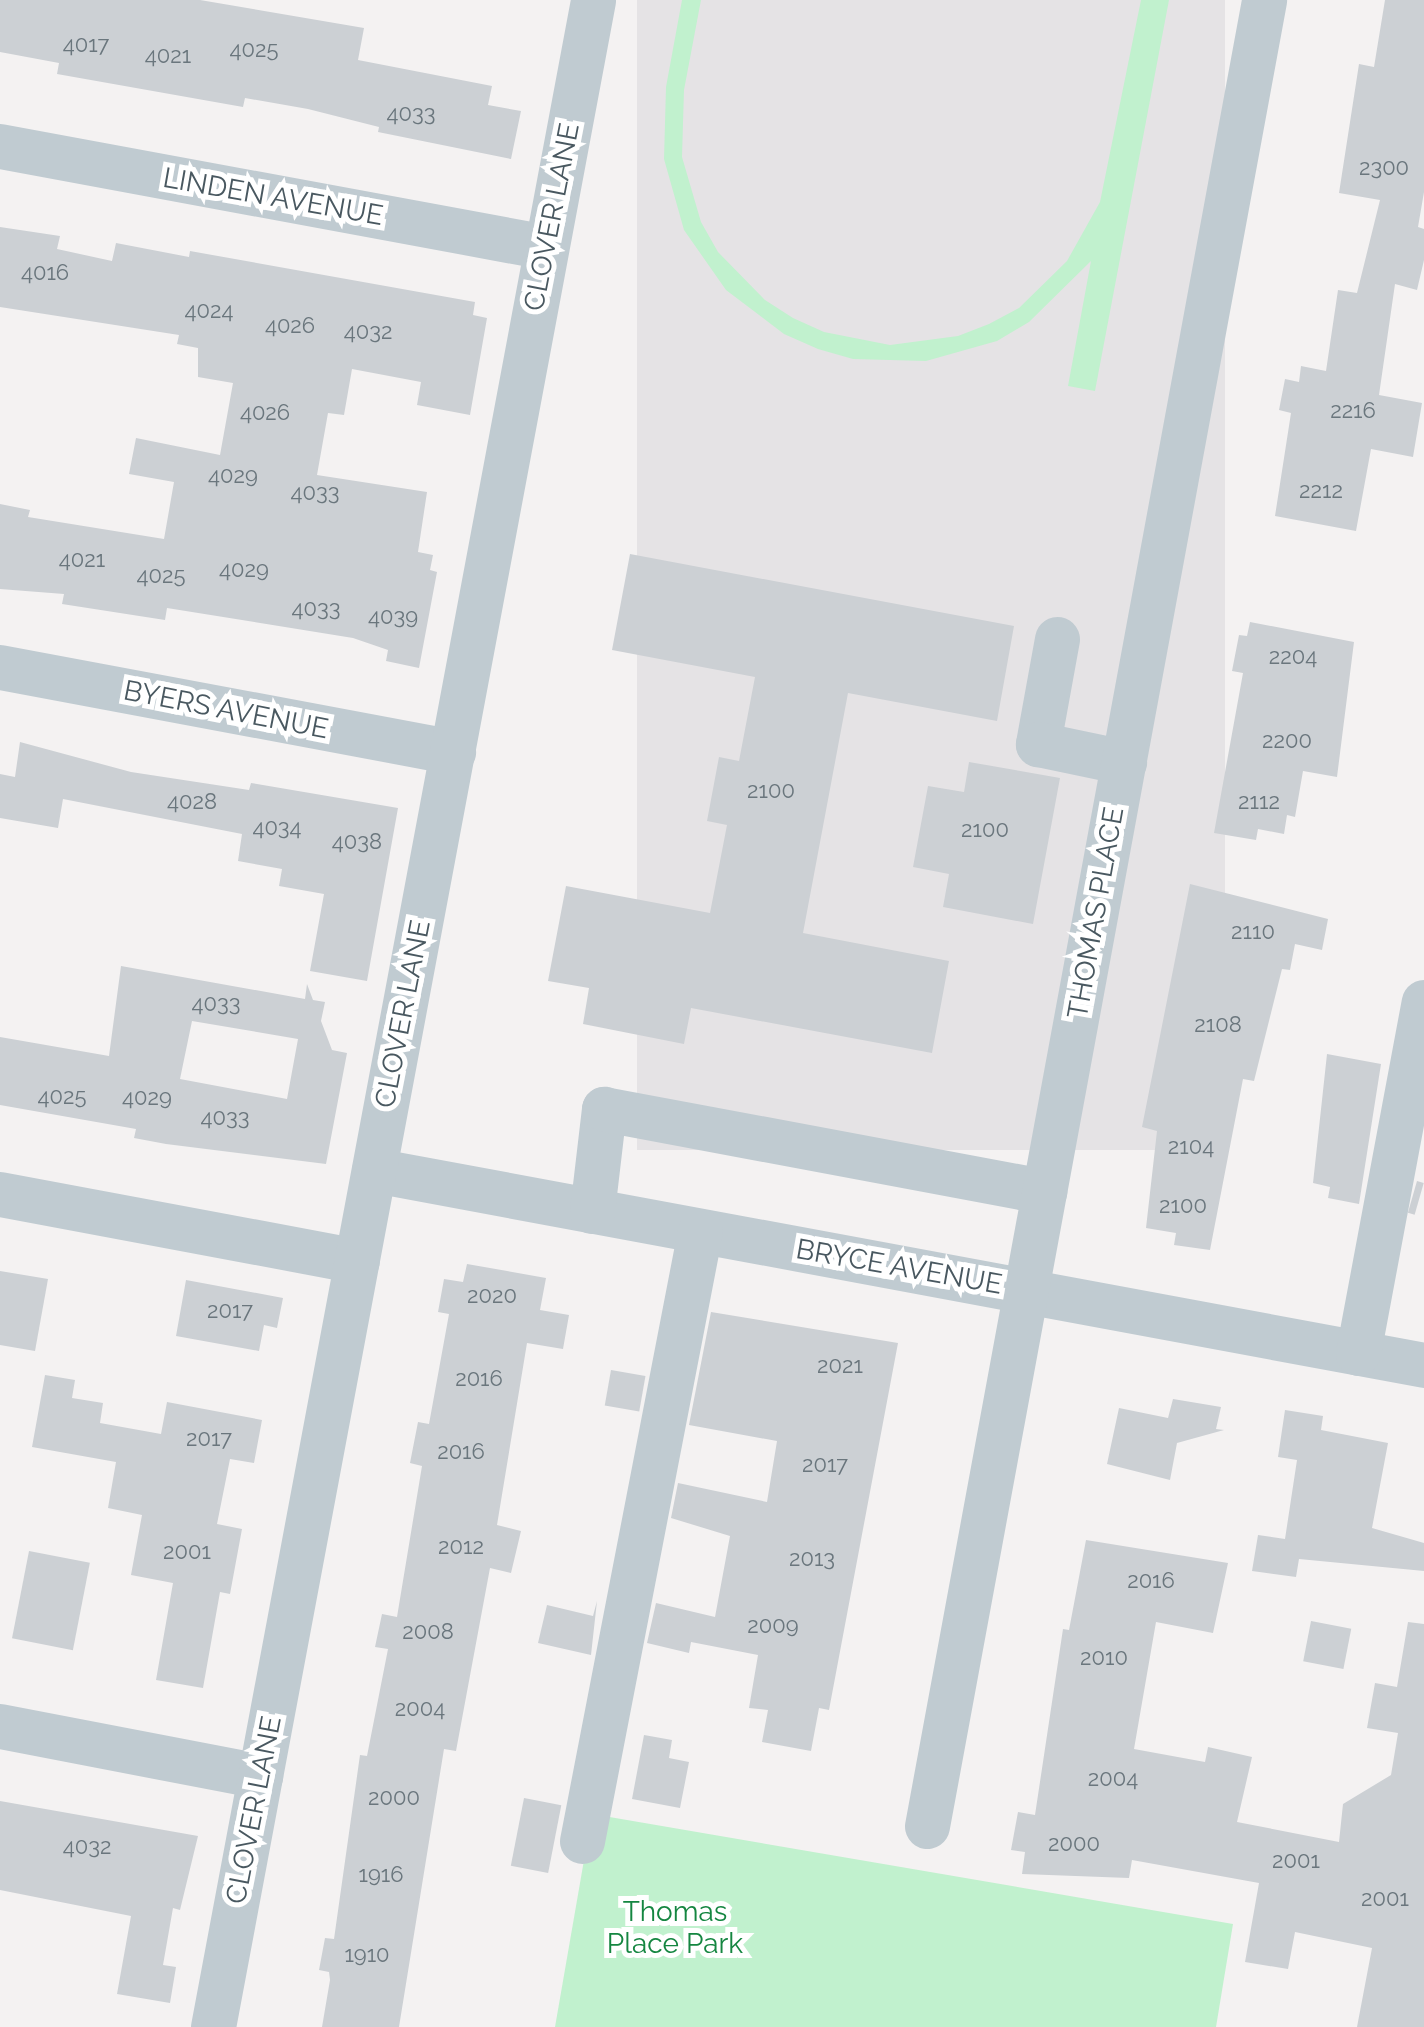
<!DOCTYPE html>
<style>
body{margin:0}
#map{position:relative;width:1424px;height:2027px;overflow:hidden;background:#f4f2f2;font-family:Raleway,sans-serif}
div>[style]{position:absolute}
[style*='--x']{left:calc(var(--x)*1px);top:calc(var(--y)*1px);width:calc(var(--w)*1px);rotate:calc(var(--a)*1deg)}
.education>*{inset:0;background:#e5e3e5;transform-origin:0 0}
.green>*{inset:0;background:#c1f1ce}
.building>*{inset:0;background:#ccd0d4;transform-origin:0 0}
.minor>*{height:45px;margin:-22.5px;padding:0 22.5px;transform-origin:22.5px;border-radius:22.5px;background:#c0cbd1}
span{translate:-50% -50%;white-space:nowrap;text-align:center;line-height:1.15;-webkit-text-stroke:10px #fff;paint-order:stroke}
.number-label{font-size:22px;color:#6a767d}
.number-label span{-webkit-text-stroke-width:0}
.street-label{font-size:28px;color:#495860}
.park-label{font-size:28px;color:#158641}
</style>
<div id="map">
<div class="education">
<i style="left:637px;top:0;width:588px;height:1150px"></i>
</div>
<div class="green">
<i style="clip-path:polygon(682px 0,701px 0,684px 90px,682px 157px,701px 222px,718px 252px,765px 300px,793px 318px,824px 332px,890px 345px,958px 336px,989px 324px,1019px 308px,1067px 261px,1100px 202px,1141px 0,1169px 0,1095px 391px,1068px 386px,1091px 261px,1029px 322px,997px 341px,926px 361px,853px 359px,818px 349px,784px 334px,726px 290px,684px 230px,664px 159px,666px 87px)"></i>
<i style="clip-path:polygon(592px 1814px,1233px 1924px,1216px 2027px,555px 2027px)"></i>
</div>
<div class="building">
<i style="clip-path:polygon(0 0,200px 0,364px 28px,358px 60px,492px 86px,488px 105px,521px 111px,511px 159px,378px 132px,379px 127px,308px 109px,245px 98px,243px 107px,57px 74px,59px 63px,0 52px)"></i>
<i style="clip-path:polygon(1385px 0,1424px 0,1424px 192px,1418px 227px,1424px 229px,1424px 260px,1417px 290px,1395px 284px,1379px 395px,1422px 403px,1413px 457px,1371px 449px,1356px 531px,1275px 516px,1291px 413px,1279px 410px,1285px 379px,1299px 382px,1301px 366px,1326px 371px,1338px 290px,1357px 293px,1380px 200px,1339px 193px,1359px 64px,1374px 67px)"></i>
<i style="clip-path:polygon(0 227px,60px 236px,57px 249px,112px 261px,116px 243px,189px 257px,190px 251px,475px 302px,473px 315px,487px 318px,470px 415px,417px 405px,421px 382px,352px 369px,344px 415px,328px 413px,317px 475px,427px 492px,418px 552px,433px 555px,430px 570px,437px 572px,419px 668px,386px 661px,388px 650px,353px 638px,167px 608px,165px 620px,62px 604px,64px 594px,0 589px,0 504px,30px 510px,28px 517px,164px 539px,174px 482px,129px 474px,136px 438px,220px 455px,233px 383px,198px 377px,198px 348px,177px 344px,179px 335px,0 307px)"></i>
<i style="clip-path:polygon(630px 554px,1014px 626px,997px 721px,848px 693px,803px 933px,949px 961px,932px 1053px,691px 1008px,684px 1044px,583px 1024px,589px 988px,548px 981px,566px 886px,710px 913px,727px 825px,707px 821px,719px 757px,739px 761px,755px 677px,612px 650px)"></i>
<i style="clip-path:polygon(1250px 622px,1354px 642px,1337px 777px,1303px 771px,1295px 817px,1287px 815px,1284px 834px,1258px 829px,1256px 840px,1214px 833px,1243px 673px,1232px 671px,1239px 635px,1247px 636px)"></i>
<i style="clip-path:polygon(20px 742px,131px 772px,249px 790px,251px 783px,398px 808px,367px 981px,310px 971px,324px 894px,279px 886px,282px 869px,238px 861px,242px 834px,63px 799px,58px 828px,0 818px,0 774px,15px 777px)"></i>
<i style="clip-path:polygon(969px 762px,1060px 778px,1033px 924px,943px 907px,949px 874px,913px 867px,928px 786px,964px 792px)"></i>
<i style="clip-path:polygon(1190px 884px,1328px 919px,1322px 950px,1295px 944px,1290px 970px,1282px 969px,1254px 1081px,1243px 1079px,1210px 1250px,1174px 1245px,1176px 1233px,1146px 1228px,1157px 1131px,1142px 1127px)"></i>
<i style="clip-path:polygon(evenodd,121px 966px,305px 999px,307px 984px,313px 1000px,325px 1002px,321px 1021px,332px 1050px,347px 1053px,326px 1164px,166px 1144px,134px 1138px,136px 1129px,0 1105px,0 1037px,109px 1056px,121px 966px,192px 1021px,298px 1039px,287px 1099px,180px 1079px,192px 1021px)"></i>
<i style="clip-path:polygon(1327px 1054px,1381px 1064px,1359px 1204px,1328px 1198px,1330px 1187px,1313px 1183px)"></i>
<i style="left:1417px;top:1181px;width:7px;height:33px;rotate:16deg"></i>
<i style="clip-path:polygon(467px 1264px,546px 1278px,540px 1310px,569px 1315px,563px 1349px,527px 1343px,497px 1525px,521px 1531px,511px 1573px,490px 1568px,456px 1751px,444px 1749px,399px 2027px,322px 2027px,330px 1980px,329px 1972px,319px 1970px,325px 1938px,334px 1939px,360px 1755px,367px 1756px,388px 1649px,375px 1647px,382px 1614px,397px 1617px,422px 1466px,410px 1463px,418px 1422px,429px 1424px,449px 1314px,438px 1312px,444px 1279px,463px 1282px)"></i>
<i style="clip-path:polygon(0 1271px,48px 1279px,35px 1351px,0 1345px)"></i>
<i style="clip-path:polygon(186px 1280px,283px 1298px,277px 1328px,264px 1325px,259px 1351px,176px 1336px)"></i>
<i style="clip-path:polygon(711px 1312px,898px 1343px,829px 1710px,819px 1708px,811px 1751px,762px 1742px,768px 1710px,749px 1708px,758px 1655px,691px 1642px,689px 1653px,647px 1643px,656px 1603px,715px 1617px,730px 1536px,671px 1518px,678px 1483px,767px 1502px,777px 1441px,689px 1425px)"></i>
<i style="left:611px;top:1370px;width:35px;height:36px;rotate:10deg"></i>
<i style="clip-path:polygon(45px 1375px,75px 1380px,72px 1398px,103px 1403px,100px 1423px,161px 1434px,167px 1402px,262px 1420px,254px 1463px,230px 1459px,217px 1524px,242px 1529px,230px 1594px,220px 1592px,203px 1688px,156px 1680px,173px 1583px,131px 1575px,142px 1515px,108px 1508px,116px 1462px,32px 1447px)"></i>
<i style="clip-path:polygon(1173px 1399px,1221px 1407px,1216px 1429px,1224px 1430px,1177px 1443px,1170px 1480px,1107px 1464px,1119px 1408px,1168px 1418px)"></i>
<i style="clip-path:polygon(1285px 1410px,1323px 1416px,1321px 1430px,1388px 1443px,1372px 1528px,1424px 1543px,1424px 1571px,1299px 1559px,1296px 1577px,1252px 1571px,1258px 1535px,1285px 1539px,1297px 1460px,1278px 1457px)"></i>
<i style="clip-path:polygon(1086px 1540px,1228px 1563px,1213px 1633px,1156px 1622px,1134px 1749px,1205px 1762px,1208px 1747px,1252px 1757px,1237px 1822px,1339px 1842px,1343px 1804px,1391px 1775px,1398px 1733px,1367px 1728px,1375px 1683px,1397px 1687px,1408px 1622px,1424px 1624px,1424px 2027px,1357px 2027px,1372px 1948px,1295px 1932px,1288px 1969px,1245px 1962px,1259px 1883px,1132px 1860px,1129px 1878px,1022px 1874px,1025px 1852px,1011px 1850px,1018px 1812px,1035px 1815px,1063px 1629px,1069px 1630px)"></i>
<i style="left:29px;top:1551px;width:62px;height:89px;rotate:11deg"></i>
<i style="clip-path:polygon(597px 1601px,591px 1655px,538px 1643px,547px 1605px,593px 1616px)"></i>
<i style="left:1311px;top:1621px;width:41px;height:41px;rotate:11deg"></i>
<i style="clip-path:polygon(644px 1735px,672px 1740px,669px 1758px,689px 1762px,680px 1808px,632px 1799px)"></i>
<i style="left:524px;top:1798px;width:38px;height:69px;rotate:11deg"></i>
<i style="clip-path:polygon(0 1801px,198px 1836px,180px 1910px,173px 1908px,163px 1965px,176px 1967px,170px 2003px,117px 1994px,131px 1916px,0 1890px)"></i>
</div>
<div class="minor">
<i style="--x:0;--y:146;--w:555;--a:10.48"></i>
<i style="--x:1057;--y:639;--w:107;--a:100.3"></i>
<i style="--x:1038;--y:744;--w:88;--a:11.8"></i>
<i style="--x:0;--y:667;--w:461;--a:10.6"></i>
<i style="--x:374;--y:1170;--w:1068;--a:10.52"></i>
<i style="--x:0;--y:1194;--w:363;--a:10.6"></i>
<i style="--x:592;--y:1211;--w:103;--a:-83.3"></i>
<i style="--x:604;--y:1109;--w:448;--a:10.6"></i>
<i style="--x:1358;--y:1353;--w:357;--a:-79.4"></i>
<i style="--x:0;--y:1726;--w:265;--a:10.9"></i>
<i style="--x:927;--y:1826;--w:1857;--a:-79.54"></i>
<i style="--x:582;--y:1841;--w:621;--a:-79.05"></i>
<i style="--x:213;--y:2027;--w:2062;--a:-79.38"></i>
</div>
<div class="number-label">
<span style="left:86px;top:45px">4017</span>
<span style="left:254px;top:50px">4025</span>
<span style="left:168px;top:56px">4021</span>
<span style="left:411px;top:114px">4033</span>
<span style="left:1384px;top:168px">2300</span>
<span style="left:45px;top:273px">4016</span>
<span style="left:209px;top:311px">4024</span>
<span style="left:290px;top:326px">4026</span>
<span style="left:368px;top:332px">4032</span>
<span style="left:1353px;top:411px">2216</span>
<span style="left:265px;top:413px">4026</span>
<span style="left:233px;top:476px">4029</span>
<span style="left:1321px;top:491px">2212</span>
<span style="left:315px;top:493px">4033</span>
<span style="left:82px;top:560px">4021</span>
<span style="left:244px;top:570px">4029</span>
<span style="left:161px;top:576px">4025</span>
<span style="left:316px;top:609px">4033</span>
<span style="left:393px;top:617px">4039</span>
<span style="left:1293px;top:657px">2204</span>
<span style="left:1287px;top:741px">2200</span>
<span style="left:771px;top:791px">2100</span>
<span style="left:192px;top:802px">4028</span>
<span style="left:1259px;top:802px">2112</span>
<span style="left:277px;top:828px">4034</span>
<span style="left:985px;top:830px">2100</span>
<span style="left:357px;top:842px">4038</span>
<span style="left:1253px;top:932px">2110</span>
<span style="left:216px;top:1004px">4033</span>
<span style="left:1218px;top:1025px">2108</span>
<span style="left:62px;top:1097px">4025</span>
<span style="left:147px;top:1098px">4029</span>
<span style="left:225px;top:1118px">4033</span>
<span style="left:1191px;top:1147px">2104</span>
<span style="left:1183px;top:1206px">2100</span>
<span style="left:492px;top:1296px">2020</span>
<span style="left:230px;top:1311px">2017</span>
<span style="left:840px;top:1366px">2021</span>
<span style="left:479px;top:1379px">2016</span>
<span style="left:209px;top:1439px">2017</span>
<span style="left:461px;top:1452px">2016</span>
<span style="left:825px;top:1465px">2017</span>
<span style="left:461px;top:1547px">2012</span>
<span style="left:187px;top:1552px">2001</span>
<span style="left:812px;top:1559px">2013</span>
<span style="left:1151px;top:1581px">2016</span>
<span style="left:773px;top:1626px">2009</span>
<span style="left:428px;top:1632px">2008</span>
<span style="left:1104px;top:1658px">2010</span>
<span style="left:420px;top:1709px">2004</span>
<span style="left:1113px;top:1779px">2004</span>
<span style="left:394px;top:1798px">2000</span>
<span style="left:1074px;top:1844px">2000</span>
<span style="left:87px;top:1847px">4032</span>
<span style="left:1296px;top:1861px">2001</span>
<span style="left:381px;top:1875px">1916</span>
<span style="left:1385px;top:1899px">2001</span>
<span style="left:367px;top:1955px">1910</span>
</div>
<div class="street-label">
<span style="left:273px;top:197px;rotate:10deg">LINDEN AVENUE</span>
<span style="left:552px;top:217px;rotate:-79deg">CLOVER LANE</span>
<span style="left:226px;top:710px;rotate:11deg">BYERS AVENUE</span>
<span style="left:1096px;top:913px;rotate:-80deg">THOMAS PLACE</span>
<span style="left:403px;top:1014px;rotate:-79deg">CLOVER LANE</span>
<span style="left:899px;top:1267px;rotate:10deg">BRYCE AVENUE</span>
<span style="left:254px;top:1810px;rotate:-79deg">CLOVER LANE</span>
</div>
<div class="park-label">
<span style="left:675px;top:1928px">Thomas<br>Place Park</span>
</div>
</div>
